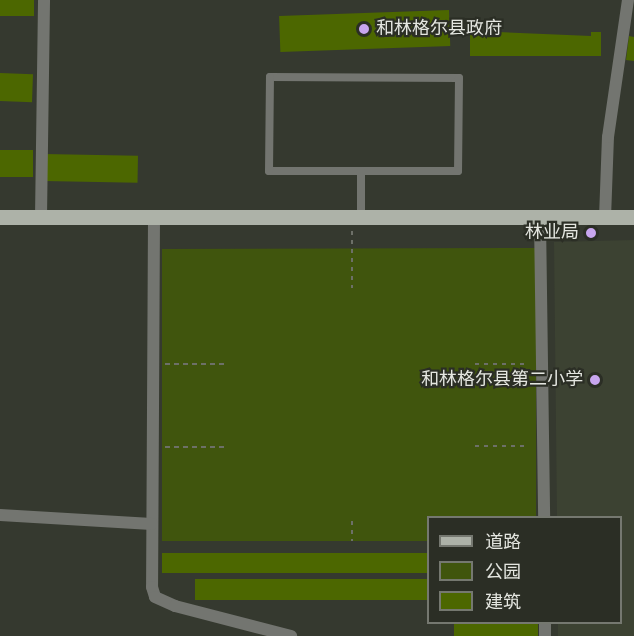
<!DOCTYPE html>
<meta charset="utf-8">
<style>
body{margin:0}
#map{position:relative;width:634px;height:636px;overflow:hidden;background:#35392f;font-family:"Source Sans 3","Noto Sans SC",sans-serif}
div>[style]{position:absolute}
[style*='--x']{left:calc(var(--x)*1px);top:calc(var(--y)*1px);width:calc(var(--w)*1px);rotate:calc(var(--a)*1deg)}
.built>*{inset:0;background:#3c4232}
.green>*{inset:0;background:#40550d}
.building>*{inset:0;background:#4c6700;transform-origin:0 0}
.path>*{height:2px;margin-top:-1px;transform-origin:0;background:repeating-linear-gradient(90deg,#6d7068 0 4.5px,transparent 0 9px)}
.lane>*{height:8px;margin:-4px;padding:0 4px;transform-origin:4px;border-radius:4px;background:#737570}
.street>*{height:12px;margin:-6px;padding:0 6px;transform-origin:6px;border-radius:6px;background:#737570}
.primary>*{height:15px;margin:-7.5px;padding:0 7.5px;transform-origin:7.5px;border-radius:7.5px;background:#adb2a8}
.dots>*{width:16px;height:16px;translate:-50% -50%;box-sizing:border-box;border:3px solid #2b2e25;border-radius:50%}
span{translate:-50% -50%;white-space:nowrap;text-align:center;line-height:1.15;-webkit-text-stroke:4.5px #2b2e25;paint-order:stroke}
.poi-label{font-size:18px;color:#e4e6e0}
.left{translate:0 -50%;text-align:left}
.right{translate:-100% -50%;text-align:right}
.legend{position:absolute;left:427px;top:516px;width:195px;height:108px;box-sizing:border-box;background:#2b2e25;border:2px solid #757870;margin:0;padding:8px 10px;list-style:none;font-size:18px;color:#e4e6e0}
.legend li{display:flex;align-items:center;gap:12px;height:30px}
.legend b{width:30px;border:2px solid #757870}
</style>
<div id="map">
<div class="built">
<i style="clip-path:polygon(634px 240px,634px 636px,558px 636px,558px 623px,620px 622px,620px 518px,557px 517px,554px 242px)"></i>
</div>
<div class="green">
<i style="clip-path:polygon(536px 248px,536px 517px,428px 518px,428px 541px,162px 541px,162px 249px)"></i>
</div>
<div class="building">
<i style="left:0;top:0;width:34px;height:16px"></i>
<i style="left:449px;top:10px;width:36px;height:170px;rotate:88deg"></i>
<i style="clip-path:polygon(470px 32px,480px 32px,479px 36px,498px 36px,498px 32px,591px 36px,591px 32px,601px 32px,601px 56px,470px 56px)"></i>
<i style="clip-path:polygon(629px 36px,634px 37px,634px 61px,626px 60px)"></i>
<i style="left:0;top:73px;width:33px;height:28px;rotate:2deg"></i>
<i style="left:0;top:150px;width:33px;height:27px"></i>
<i style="left:44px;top:154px;width:94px;height:27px;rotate:1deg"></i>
<i style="left:162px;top:553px;width:266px;height:20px"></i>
<i style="left:195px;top:579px;width:233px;height:21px"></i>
<i style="left:454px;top:622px;width:84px;height:14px"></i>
</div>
<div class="path">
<i style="--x:352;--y:231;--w:57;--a:90"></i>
<i style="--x:165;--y:364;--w:59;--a:0"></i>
<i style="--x:475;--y:364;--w:54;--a:0"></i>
<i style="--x:475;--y:446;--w:54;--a:0"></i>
<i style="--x:165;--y:447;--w:59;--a:0"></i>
<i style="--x:352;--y:521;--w:20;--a:90"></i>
</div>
<div class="lane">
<i style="--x:270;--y:77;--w:189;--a:0.3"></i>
<i style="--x:459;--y:78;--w:93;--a:90.6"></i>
<i style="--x:458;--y:171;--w:189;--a:180"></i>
<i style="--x:269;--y:171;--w:94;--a:-89.4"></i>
<i style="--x:361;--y:218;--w:47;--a:-90"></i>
</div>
<div class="street">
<i style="--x:41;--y:217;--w:217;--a:-89.2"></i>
<i style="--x:154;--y:218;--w:369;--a:90.3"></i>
<i style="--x:152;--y:587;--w:10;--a:73"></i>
<i style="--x:155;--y:597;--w:22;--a:24"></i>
<i style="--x:175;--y:606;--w:120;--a:14.5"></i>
<i style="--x:605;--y:218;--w:81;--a:-87.9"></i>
<i style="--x:608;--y:137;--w:138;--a:-81.7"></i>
<i style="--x:540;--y:220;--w:298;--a:89.2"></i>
<i style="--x:0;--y:515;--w:152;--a:3.4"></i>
<i style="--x:545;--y:622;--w:14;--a:90"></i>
</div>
<div class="primary">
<i style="--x:0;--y:217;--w:634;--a:0"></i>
</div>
<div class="dots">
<i style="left:364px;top:29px;background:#c8a6ef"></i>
<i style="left:591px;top:233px;background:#c8a6ef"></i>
<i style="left:595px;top:380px;background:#c8a6ef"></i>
</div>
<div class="poi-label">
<span class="left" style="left:376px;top:29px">和林格尔县政府</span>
<span class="right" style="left:579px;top:233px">林业局</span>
<span class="right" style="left:583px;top:380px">和林格尔县第二小学</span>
</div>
<ul class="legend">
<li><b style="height:8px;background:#adb2a8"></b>道路</li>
<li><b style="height:16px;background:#40550d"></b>公园</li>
<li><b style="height:16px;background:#4c6700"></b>建筑</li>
</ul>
</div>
